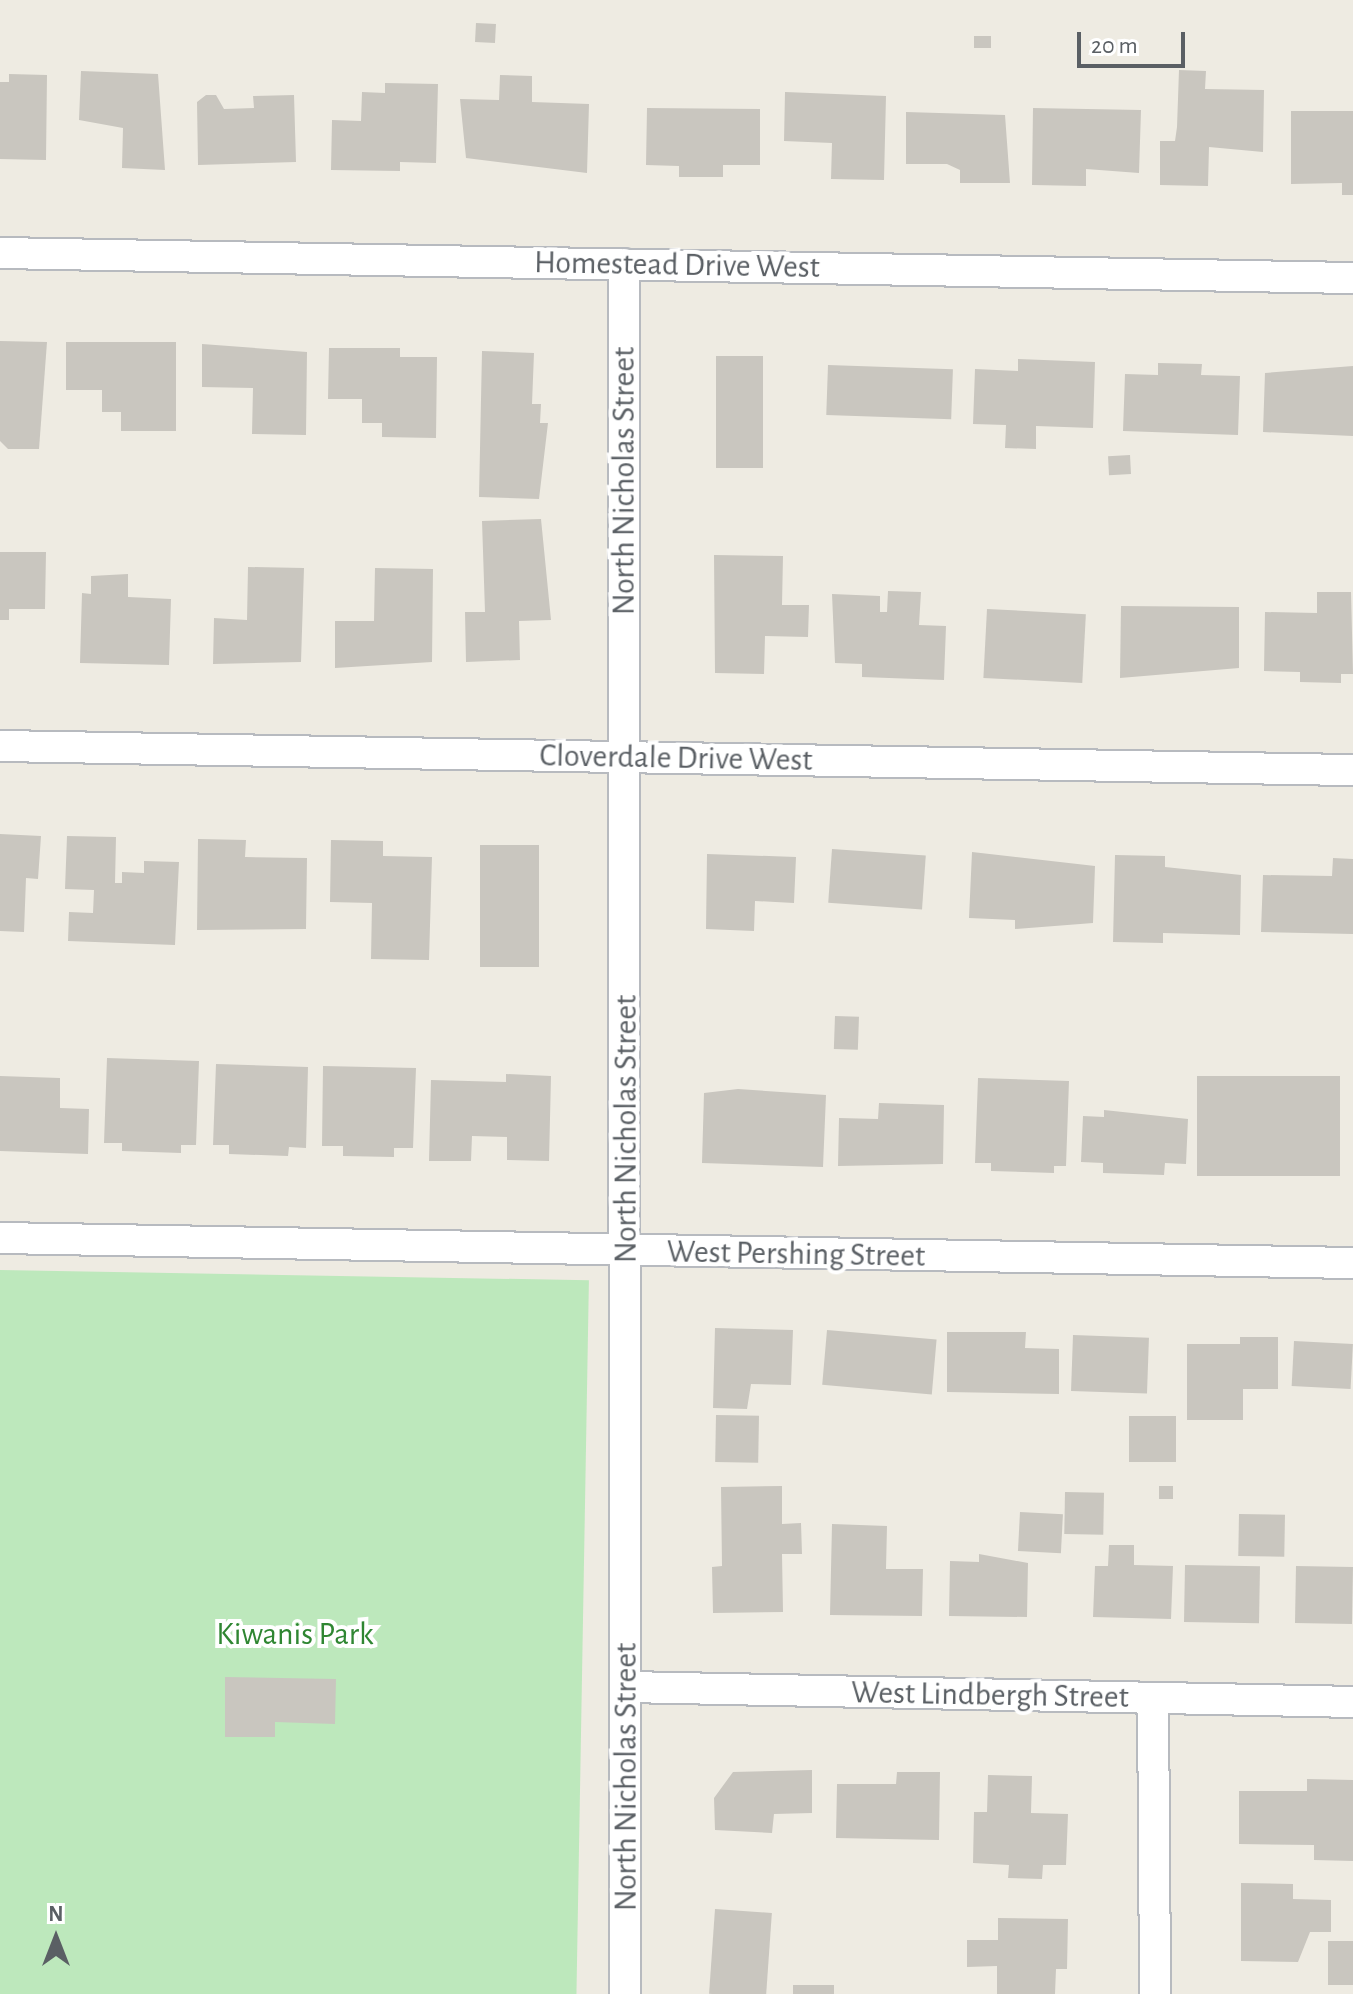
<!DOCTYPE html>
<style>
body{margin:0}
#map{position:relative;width:1353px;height:1994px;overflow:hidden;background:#eeebe2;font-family:"Alegreya Sans",sans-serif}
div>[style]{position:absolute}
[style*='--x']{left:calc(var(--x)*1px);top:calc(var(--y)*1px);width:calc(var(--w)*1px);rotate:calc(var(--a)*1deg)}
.green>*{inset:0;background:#bde8bc;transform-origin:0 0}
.building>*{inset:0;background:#c9c6bf;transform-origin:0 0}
.roads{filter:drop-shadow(2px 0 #b7babf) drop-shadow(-2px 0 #b7babf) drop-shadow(0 2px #b7babf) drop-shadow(0 -2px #b7babf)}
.minor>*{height:30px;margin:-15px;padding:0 15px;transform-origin:15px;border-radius:15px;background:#fff}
span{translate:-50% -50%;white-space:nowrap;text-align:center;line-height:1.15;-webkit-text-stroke:8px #fff;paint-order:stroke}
.street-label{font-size:32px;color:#5a5f64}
.park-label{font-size:32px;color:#2f8632}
.north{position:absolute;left:16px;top:1898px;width:80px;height:80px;-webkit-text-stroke:6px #fff;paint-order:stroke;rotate:0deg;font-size:22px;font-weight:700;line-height:32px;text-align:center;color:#5a5f64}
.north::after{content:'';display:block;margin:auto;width:28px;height:36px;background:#5a5f64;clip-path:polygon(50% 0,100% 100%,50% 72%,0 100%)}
.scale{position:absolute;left:1077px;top:32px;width:108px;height:36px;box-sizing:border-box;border:4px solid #5a5f64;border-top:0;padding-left:10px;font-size:24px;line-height:28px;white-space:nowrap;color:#5a5f64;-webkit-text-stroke:6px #fff;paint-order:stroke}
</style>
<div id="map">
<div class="green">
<i style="left:0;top:1270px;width:589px;height:724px;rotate:1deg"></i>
</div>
<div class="building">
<i style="left:476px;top:23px;width:20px;height:19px;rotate:3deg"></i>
<i style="left:974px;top:36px;width:17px;height:12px"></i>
<i style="clip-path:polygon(1179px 70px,1206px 71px,1205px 89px,1264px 90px,1263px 152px,1209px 147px,1208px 186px,1160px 185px,1160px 141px,1175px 141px,1177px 127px)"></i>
<i style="clip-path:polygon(81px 71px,158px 74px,165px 170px,122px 168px,123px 128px,79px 120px)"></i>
<i style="clip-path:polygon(9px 74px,47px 75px,46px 160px,0 159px,0 82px,9px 82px)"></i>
<i style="clip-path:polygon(500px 75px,532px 76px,532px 102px,589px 104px,587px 173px,466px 158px,460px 99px,499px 100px)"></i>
<i style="clip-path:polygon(385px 83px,438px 84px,436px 163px,400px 162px,400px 171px,331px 170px,332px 120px,361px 121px,362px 92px,385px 93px)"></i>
<i style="clip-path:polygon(785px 92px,886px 96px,884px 180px,831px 179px,832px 143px,784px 141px)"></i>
<i style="clip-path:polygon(206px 95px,216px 95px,224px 109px,254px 108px,253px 96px,294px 95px,296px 162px,198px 165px,197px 102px)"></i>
<i style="clip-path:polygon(647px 108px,760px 109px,760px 165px,723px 165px,723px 177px,679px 177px,679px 166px,646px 165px)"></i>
<i style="clip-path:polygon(1033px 108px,1141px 110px,1139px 173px,1086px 169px,1086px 186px,1032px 185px)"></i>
<i style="clip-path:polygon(1291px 111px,1353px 111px,1353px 195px,1342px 195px,1342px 183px,1291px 184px)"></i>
<i style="clip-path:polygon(906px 112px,1005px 115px,1010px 183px,960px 183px,960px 170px,947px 164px,906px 164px)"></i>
<i style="clip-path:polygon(0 341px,47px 342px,39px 449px,8px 449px,0 441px)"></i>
<i style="clip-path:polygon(66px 342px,176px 342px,176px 431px,121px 431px,121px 412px,102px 412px,102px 390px,66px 390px)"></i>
<i style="clip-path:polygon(202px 344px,307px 352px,306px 435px,252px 434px,253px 388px,202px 387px)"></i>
<i style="clip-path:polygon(329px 348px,400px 348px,400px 357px,437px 357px,436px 438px,382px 437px,382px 423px,362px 423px,362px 399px,328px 399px)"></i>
<i style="clip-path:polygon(482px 351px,534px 353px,532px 404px,541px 404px,540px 423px,548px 423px,539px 499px,479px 497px)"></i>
<i style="left:716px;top:356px;width:47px;height:112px"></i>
<i style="clip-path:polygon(1018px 359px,1095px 362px,1093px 428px,1036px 426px,1036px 449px,1005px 448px,1006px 425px,973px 424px,975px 369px,1018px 371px)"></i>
<i style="clip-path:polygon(1158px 363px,1202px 364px,1201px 375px,1240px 376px,1238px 435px,1123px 431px,1125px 374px,1158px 375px)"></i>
<i style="left:828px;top:365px;width:125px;height:50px;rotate:2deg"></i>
<i style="clip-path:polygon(1353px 366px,1353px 436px,1263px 432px,1265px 373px)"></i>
<i style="left:1130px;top:455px;width:19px;height:22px;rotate:87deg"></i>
<i style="clip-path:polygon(541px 519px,551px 620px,519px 621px,520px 660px,466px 662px,465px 612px,485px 612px,482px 521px)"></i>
<i style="clip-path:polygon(0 552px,46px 552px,45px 609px,9px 609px,9px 620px,0 620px)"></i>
<i style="clip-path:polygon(714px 555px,783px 556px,782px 605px,809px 605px,808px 637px,765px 636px,764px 674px,715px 673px)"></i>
<i style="clip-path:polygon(248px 567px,304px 568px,301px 662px,213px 664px,214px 618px,247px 620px)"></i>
<i style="clip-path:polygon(375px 568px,433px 569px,432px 662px,335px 668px,335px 621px,374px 621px)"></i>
<i style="clip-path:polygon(128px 574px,128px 597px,171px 599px,169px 665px,80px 663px,82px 593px,91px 594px,91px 576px)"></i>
<i style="clip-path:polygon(888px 591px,921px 592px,919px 625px,946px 626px,944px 680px,862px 677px,862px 664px,835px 663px,832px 594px,880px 596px,880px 612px,887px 612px)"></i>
<i style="clip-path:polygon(1317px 592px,1351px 592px,1353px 674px,1341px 674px,1341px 683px,1300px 682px,1300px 672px,1264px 671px,1265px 612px,1317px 613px)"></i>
<i style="clip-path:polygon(1121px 606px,1239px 607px,1239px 668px,1120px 678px)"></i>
<i style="left:987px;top:609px;width:99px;height:69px;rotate:3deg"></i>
<i style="clip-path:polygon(0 834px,41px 836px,38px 879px,26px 878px,24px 932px,0 931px)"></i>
<i style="clip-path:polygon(67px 836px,116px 837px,115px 883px,122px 883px,122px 872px,144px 873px,144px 861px,179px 862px,175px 945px,68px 941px,69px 912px,93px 913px,94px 890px,65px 889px)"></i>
<i style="clip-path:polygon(198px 839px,246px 840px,245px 857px,307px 858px,306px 929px,197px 930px)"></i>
<i style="clip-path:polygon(331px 840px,383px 841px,383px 856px,432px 857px,429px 960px,371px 959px,372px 903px,330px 902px)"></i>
<i style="left:480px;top:845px;width:59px;height:122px"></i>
<i style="left:832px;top:849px;width:94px;height:54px;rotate:4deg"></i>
<i style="clip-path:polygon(972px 852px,1095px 866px,1093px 923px,1015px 929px,1015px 920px,969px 918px)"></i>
<i style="clip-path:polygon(707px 854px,796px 857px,794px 903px,755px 901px,754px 931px,706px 929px)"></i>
<i style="clip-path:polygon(1115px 855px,1165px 856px,1165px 867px,1241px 875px,1240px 935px,1163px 933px,1163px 943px,1113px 942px)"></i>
<i style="clip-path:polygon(1333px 858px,1353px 859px,1353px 934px,1261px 932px,1263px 875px,1332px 876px)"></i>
<i style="left:835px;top:1016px;width:24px;height:33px;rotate:2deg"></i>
<i style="clip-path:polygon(107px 1058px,199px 1061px,196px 1145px,181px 1145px,181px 1153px,122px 1151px,122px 1143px,104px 1143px)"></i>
<i style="clip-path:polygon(216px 1064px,308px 1067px,306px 1148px,289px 1147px,288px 1156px,229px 1154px,229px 1145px,213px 1145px)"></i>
<i style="clip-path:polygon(323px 1066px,416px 1068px,413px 1148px,394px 1148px,394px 1157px,343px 1156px,343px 1146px,322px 1146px)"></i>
<i style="clip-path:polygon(506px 1074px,551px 1076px,549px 1161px,507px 1160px,507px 1137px,472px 1136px,471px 1161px,429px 1161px,431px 1080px,506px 1082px)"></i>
<i style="clip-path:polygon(0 1076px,60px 1078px,60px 1108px,89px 1109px,88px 1154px,0 1151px)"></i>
<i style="left:1197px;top:1076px;width:143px;height:100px"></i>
<i style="clip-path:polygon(978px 1078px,1069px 1081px,1066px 1166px,1054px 1166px,1054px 1173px,991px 1171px,991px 1163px,975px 1163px)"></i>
<i style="clip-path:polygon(738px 1089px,826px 1095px,823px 1167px,702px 1163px,704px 1093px)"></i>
<i style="clip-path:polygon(879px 1103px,944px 1105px,943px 1164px,838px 1166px,839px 1118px,878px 1119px)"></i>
<i style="clip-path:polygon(1104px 1110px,1188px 1119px,1186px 1164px,1165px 1163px,1164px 1175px,1103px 1173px,1103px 1163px,1081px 1162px,1083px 1116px,1104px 1117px)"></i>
<i style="clip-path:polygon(715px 1328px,793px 1330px,791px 1385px,751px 1384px,747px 1409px,713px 1408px)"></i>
<i style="left:827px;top:1330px;width:110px;height:55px;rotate:5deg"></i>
<i style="clip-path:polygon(947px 1332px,1026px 1332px,1025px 1348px,1059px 1349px,1059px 1394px,947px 1392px)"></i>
<i style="left:1073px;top:1335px;width:76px;height:56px;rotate:2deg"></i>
<i style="clip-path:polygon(1240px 1337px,1278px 1337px,1278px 1389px,1243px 1389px,1243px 1420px,1187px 1420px,1187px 1344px,1240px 1344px)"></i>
<i style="left:1294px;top:1341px;width:59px;height:45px;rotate:3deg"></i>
<i style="left:716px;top:1415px;width:43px;height:47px;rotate:1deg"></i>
<i style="left:1129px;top:1416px;width:47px;height:46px"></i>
<i style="clip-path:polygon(782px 1486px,782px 1524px,801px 1523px,802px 1554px,782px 1554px,783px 1612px,713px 1613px,712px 1567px,722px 1566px,721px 1487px)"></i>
<i style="left:1159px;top:1486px;width:14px;height:13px"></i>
<i style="left:1065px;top:1492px;width:39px;height:42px;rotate:1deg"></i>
<i style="left:1020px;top:1512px;width:43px;height:39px;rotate:3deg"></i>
<i style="left:1239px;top:1514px;width:46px;height:42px;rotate:1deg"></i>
<i style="clip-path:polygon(832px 1524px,887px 1526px,886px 1569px,923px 1569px,922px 1616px,830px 1615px)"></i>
<i style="clip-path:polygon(1109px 1545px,1134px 1545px,1134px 1565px,1173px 1566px,1171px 1619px,1093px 1617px,1095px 1566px,1108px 1566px)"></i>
<i style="clip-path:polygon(979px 1554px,1028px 1563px,1027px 1617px,949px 1616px,950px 1561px,979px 1562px)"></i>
<i style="left:1185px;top:1565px;width:75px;height:57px;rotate:1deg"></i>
<i style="left:1296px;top:1566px;width:57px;height:57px;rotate:1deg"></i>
<i style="clip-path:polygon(225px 1677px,336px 1679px,335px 1724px,275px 1722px,275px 1737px,225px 1737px)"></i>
<i style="clip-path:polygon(812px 1770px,812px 1813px,774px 1814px,772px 1833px,715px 1830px,714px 1798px,733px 1772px)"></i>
<i style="clip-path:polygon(897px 1772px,940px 1772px,939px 1840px,836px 1838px,837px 1784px,896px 1784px)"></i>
<i style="clip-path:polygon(988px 1775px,1032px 1776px,1031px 1813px,1068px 1814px,1066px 1865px,1043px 1865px,1042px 1879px,1008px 1878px,1009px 1865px,973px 1863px,974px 1812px,987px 1812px)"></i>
<i style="clip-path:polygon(1307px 1779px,1353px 1780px,1353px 1861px,1314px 1860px,1314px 1845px,1239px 1844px,1239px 1791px,1307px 1791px)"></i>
<i style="clip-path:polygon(1241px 1883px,1293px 1884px,1293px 1899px,1331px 1900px,1331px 1932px,1310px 1932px,1298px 1962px,1241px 1961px)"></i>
<i style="left:715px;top:1909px;width:57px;height:85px;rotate:4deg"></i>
<i style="clip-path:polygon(998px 1918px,1068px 1919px,1067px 1969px,1056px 1969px,1055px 1994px,997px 1994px,997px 1966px,967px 1967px,967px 1940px,998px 1940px)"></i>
<i style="left:1328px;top:1941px;width:25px;height:44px"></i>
<i style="left:793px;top:1985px;width:41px;height:9px"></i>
</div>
<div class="roads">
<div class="minor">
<i style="--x:0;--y:253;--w:1353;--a:1.06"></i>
<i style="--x:624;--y:264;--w:1730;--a:89.97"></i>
<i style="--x:0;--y:746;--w:1353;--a:1.02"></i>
<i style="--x:0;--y:1238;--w:1353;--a:1.06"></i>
<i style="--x:627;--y:1687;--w:726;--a:1.18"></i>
<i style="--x:1153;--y:1698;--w:296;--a:89.6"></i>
</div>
</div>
<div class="street-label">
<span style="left:677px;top:265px;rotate:1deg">Homestead Drive West</span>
<span style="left:624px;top:481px;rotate:-90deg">North Nicholas Street</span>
<span style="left:676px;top:758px;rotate:1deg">Cloverdale Drive West</span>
<span style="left:626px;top:1129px;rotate:-90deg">North Nicholas Street</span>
<span style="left:796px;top:1254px;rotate:1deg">West Pershing Street</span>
<span style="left:990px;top:1695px;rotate:1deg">West Lindbergh Street</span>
<span style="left:626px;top:1777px;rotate:-90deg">North Nicholas Street</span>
</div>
<div class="park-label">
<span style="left:295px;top:1634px">Kiwanis Park</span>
</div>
<div class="north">N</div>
<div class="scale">20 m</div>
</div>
